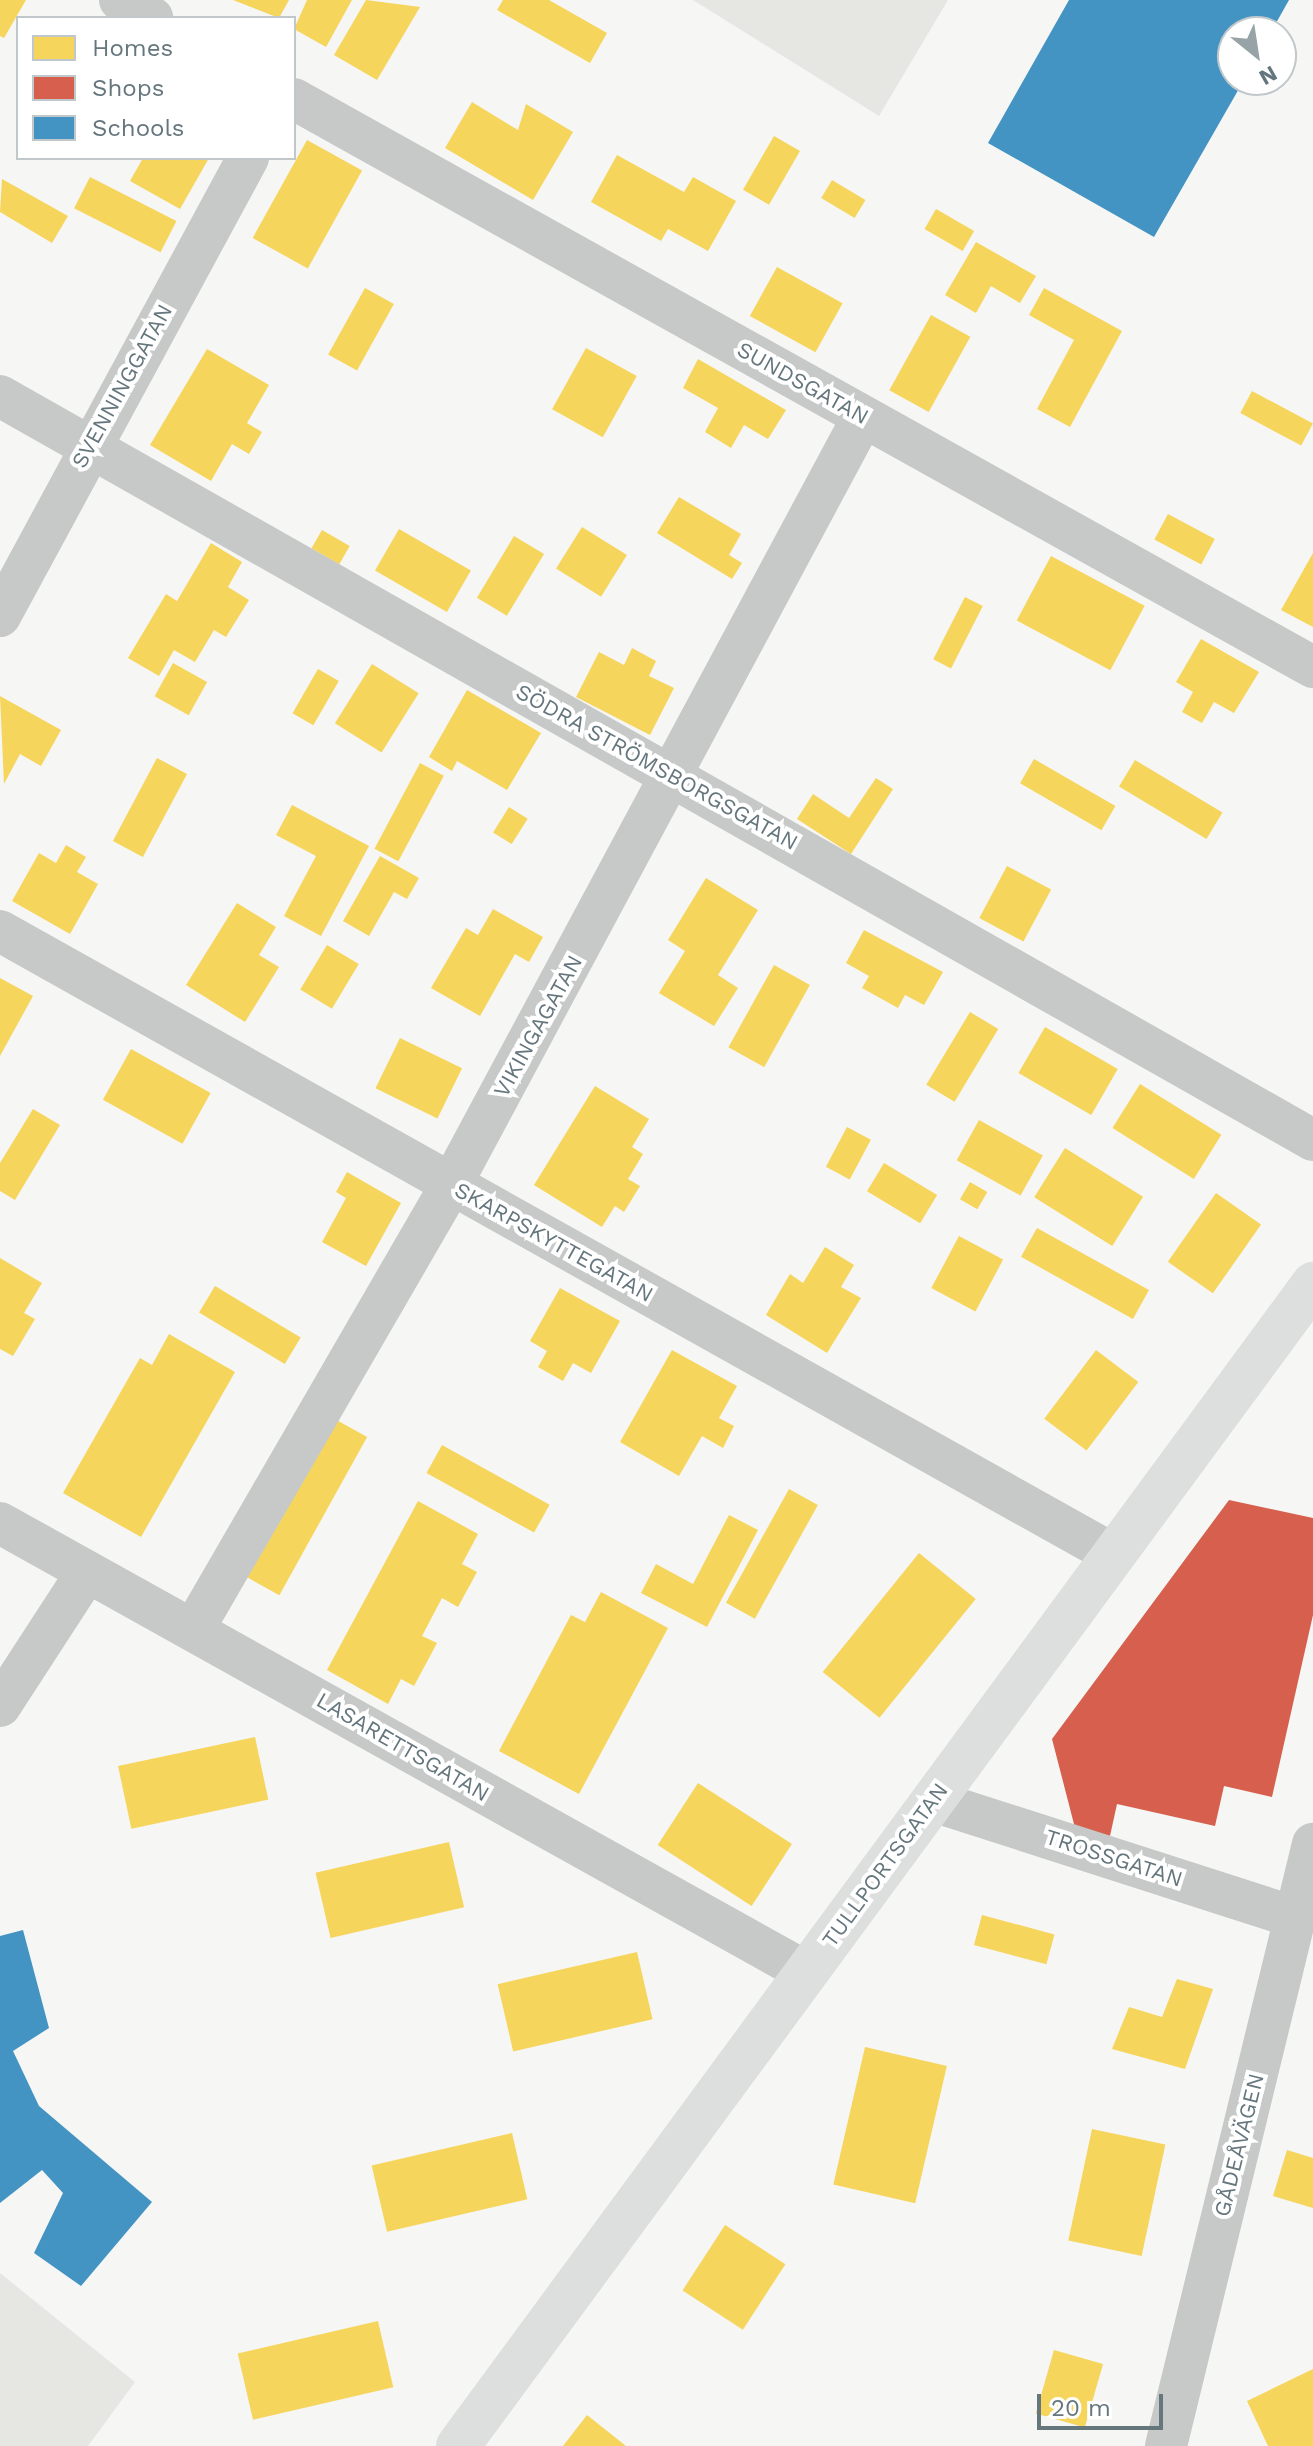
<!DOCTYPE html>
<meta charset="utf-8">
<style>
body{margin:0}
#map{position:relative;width:1313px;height:2446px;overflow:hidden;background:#f6f6f5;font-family:"Work Sans",sans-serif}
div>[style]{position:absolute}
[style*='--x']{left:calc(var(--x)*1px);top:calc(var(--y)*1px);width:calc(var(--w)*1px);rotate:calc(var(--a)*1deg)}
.green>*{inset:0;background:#e6e7e3}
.homes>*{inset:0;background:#f6d55c;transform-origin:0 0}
.shops>*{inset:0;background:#d6604d}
.schools>*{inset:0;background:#4393c3}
.street>*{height:42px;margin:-21px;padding:0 21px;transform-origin:21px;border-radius:21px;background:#c7c9c9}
.secondary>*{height:44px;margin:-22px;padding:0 22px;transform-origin:22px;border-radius:22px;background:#dddede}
span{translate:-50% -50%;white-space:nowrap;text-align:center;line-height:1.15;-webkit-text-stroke:8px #fff;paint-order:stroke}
.street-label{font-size:22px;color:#65767d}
.legend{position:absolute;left:16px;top:16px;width:280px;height:144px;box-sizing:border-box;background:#fff;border:2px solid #c1c8cb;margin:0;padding:10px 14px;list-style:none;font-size:24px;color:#65767d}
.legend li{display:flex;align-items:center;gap:16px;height:40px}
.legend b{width:40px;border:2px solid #c1c8cb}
.north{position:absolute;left:1217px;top:16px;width:80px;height:80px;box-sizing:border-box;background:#fff;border:2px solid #c1c8cb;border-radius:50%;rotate:150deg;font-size:22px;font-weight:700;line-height:32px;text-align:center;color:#65767d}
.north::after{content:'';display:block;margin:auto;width:28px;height:36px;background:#98a3a7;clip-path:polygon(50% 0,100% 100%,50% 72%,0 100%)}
.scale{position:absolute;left:1037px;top:2394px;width:126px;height:36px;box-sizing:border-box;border:4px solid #65767d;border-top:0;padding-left:10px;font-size:24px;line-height:28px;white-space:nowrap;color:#65767d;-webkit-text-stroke:6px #fff;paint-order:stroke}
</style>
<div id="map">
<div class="green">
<i style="clip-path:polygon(693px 0,948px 0,879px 116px)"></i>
<i style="clip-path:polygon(0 2273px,135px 2382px,88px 2446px,0 2446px)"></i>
</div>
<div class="homes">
<i style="clip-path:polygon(0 0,26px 0,4px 38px,0 36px)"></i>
<i style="clip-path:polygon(233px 0,289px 0,279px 18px)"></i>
<i style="clip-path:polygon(307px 0,352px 0,326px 47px,294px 29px)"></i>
<i style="clip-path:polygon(366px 0,420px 7px,377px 80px,334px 55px)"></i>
<i style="clip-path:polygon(503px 0,549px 0,607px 33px,590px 63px,497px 10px)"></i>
<i style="clip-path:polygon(472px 102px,518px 130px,526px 104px,573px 132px,533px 200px,445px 148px)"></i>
<i style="left:774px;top:136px;width:30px;height:62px;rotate:30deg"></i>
<i style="left:307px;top:140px;width:63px;height:112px;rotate:29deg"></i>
<i style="clip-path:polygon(617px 155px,684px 192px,693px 177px,736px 201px,708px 251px,668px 229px,661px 241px,591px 202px)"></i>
<i style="clip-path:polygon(143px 158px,209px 158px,180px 209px,130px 181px)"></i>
<i style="left:90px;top:177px;width:97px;height:35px;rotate:27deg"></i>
<i style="clip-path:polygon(2px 179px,68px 216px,52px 243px,0 212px)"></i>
<i style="left:832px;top:180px;width:39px;height:21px;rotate:31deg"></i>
<i style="left:936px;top:209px;width:44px;height:23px;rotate:30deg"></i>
<i style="clip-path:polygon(976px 242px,1036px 276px,1020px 303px,991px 286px,976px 313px,945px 295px)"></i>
<i style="left:777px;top:267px;width:75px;height:56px;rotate:29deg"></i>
<i style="left:365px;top:288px;width:33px;height:76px;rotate:29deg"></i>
<i style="clip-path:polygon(1044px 288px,1122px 331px,1070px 427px,1037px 409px,1074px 340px,1029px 315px)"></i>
<i style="left:931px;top:315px;width:45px;height:86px;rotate:29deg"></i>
<i style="left:586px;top:348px;width:58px;height:70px;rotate:29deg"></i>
<i style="clip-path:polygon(207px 349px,269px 385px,247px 423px,262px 432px,249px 454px,232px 444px,211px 481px,150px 445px)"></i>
<i style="clip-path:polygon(698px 359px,786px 410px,768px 439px,744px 425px,731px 448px,705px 432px,718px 408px,683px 388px)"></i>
<i style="left:1252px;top:391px;width:69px;height:25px;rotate:28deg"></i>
<i style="clip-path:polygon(679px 497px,741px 534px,729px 555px,742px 563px,732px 579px,657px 533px)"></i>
<i style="left:1168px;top:514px;width:53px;height:29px;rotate:28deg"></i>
<i style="left:582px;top:527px;width:53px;height:49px;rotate:32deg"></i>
<i style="left:399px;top:529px;width:83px;height:48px;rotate:30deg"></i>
<i style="left:322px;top:530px;width:32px;height:21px;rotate:30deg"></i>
<i style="left:514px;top:536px;width:35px;height:72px;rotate:31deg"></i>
<i style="clip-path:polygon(211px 543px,242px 562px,228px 587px,249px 600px,226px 637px,214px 630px,195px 662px,174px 650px,159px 676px,128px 658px,166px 594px,177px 601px)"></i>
<i style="clip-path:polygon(1313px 553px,1313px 627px,1281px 610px)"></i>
<i style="left:1051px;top:556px;width:106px;height:73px;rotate:28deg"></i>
<i style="left:965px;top:597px;width:20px;height:70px;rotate:27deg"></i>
<i style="clip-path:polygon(1201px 639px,1259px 672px,1234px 713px,1214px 702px,1202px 723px,1182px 712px,1193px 692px,1176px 682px)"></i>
<i style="clip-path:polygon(632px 648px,656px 661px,649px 676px,674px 688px,650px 735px,576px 697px,599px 652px,624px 665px)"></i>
<i style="left:173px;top:663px;width:39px;height:38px;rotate:29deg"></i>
<i style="left:372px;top:664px;width:55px;height:70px;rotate:32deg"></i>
<i style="left:318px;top:669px;width:24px;height:51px;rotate:30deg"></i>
<i style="clip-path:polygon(467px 690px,541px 733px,507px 790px,457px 761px,452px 771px,429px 757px)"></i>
<i style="clip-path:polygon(0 696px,61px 730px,41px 766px,20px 754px,4px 784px)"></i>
<i style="left:157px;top:758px;width:34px;height:94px;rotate:28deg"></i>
<i style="left:1034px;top:759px;width:94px;height:28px;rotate:30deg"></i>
<i style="left:1135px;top:760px;width:102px;height:31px;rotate:31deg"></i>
<i style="left:420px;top:763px;width:27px;height:97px;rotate:28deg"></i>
<i style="clip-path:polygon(876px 778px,893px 789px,851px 854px,797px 819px,813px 794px,849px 818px)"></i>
<i style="clip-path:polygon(292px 805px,369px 846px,321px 936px,284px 916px,316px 856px,276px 835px)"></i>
<i style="left:509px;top:807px;width:22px;height:30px;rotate:32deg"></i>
<i style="clip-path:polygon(66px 845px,86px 857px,77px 872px,98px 884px,70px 934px,12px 901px,39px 853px,56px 863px)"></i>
<i style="clip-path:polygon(380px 856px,419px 878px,407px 899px,394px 892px,369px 936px,343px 921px)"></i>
<i style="left:1007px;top:866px;width:50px;height:59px;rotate:28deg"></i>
<i style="clip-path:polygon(706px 878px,758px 910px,718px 975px,738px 988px,714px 1026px,659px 993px,685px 951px,668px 940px)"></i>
<i style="clip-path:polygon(237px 903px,276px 927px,259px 955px,279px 967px,245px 1022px,186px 985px)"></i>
<i style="clip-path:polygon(493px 909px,543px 937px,529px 962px,515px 954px,480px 1016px,431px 988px,466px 928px,478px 935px)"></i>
<i style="clip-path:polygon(864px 930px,943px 972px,924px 1005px,905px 995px,898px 1008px,862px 988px,869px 976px,846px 963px)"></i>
<i style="left:327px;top:945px;width:37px;height:52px;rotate:31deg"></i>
<i style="left:774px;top:965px;width:41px;height:94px;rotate:29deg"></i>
<i style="clip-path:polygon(0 978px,33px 996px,0 1056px)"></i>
<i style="left:970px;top:1012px;width:33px;height:85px;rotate:31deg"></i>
<i style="left:1045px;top:1027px;width:84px;height:53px;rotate:30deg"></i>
<i style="left:400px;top:1038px;width:69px;height:56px;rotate:26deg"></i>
<i style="left:131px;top:1049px;width:91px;height:58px;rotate:29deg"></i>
<i style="left:1140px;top:1084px;width:96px;height:52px;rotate:32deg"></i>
<i style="clip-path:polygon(595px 1086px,649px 1119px,632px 1147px,643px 1154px,628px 1179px,640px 1186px,624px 1212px,615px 1206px,602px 1227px,534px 1185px)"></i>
<i style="clip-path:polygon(33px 1109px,60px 1125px,15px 1200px,0 1191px,0 1163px)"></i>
<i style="left:979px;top:1120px;width:73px;height:46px;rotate:29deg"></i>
<i style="left:847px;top:1127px;width:27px;height:45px;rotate:28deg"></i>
<i style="left:1065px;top:1148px;width:92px;height:58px;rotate:32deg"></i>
<i style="left:884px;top:1163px;width:62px;height:33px;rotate:31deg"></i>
<i style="clip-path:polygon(347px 1172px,401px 1203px,366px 1266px,322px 1242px,346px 1198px,336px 1192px)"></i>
<i style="left:970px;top:1182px;width:20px;height:20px;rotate:30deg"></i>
<i style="left:1216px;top:1193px;width:55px;height:84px;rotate:35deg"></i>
<i style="left:1037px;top:1228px;width:128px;height:33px;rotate:29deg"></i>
<i style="left:959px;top:1236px;width:50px;height:59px;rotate:28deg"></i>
<i style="clip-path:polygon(825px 1247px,854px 1265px,841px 1287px,861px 1298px,827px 1353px,766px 1315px,790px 1274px,803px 1283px)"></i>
<i style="clip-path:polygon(0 1258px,42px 1283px,24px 1313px,35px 1319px,13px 1356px,0 1349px)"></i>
<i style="left:215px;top:1286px;width:100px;height:31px;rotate:31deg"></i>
<i style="clip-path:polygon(560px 1288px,620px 1321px,591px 1373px,573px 1363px,563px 1381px,538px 1367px,547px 1351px,530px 1341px)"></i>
<i style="clip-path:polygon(169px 1334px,235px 1372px,141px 1537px,63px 1493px,140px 1358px,152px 1365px)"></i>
<i style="clip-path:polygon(672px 1350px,737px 1386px,719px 1418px,734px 1426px,723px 1448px,702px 1436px,679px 1476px,620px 1442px)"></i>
<i style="left:1096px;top:1350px;width:53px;height:86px;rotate:37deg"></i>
<i style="left:333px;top:1418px;width:39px;height:181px;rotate:29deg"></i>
<i style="left:442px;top:1445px;width:123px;height:32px;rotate:29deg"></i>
<i style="left:789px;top:1489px;width:33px;height:130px;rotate:29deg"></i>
<i style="clip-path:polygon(418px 1501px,478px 1534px,462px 1564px,477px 1572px,458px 1607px,442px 1598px,422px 1636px,437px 1643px,414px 1686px,401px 1679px,388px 1704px,327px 1670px)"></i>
<i style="clip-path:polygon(729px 1515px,758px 1530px,707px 1627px,641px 1593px,656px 1564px,693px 1584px)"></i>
<i style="left:919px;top:1553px;width:73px;height:153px;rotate:39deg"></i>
<i style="clip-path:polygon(601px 1592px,668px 1628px,579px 1794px,499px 1751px,571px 1615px,585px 1622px)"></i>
<i style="left:255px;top:1737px;width:64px;height:140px;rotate:78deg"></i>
<i style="left:698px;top:1783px;width:112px;height:74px;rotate:33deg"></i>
<i style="left:449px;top:1842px;width:67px;height:137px;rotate:77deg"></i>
<i style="left:982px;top:1915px;width:75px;height:31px;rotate:15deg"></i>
<i style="left:637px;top:1952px;width:69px;height:143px;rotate:77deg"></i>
<i style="clip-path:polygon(1177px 1979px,1213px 1989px,1185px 2069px,1112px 2049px,1129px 2007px,1162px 2017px)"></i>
<i style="left:865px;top:2047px;width:84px;height:141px;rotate:13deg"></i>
<i style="left:1092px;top:2129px;width:75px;height:114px;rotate:12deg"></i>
<i style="left:512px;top:2133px;width:68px;height:144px;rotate:77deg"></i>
<i style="clip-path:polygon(1287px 2150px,1313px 2158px,1313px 2208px,1273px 2196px)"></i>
<i style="left:725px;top:2225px;width:72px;height:78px;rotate:33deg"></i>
<i style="left:378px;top:2321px;width:68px;height:144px;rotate:77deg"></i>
<i style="left:1054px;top:2350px;width:51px;height:66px;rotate:16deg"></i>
<i style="clip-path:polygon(1313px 2369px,1313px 2446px,1268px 2446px,1247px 2401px)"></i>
<i style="clip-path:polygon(587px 2415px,626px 2446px,563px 2446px)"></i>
</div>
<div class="shops">
<i style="clip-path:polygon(1229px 1500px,1313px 1518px,1313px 1615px,1272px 1797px,1224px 1786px,1215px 1826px,1117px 1804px,1110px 1836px,1075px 1828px,1052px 1739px)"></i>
</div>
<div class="schools">
<i style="clip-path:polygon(1069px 0,1289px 0,1271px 32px,1233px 32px,1233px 80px,1244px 80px,1154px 237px,988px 143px)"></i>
<i style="clip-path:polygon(23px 1930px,49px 2028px,13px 2051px,39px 2106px,152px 2202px,81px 2286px,34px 2253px,63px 2193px,42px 2170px,0 2203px,0 1936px)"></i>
</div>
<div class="street">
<i style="--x:120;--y:0;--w:37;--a:29"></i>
<i style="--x:294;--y:99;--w:1167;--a:29.14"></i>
<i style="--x:0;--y:396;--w:1509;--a:29.54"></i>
<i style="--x:0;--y:616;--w:521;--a:-61.57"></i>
<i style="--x:0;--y:931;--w:1271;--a:29.25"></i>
<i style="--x:0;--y:1523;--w:923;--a:29.12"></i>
<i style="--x:196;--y:1625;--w:509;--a:-59.91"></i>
<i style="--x:451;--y:1185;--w:872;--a:-61.79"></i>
<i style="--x:0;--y:1706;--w:160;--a:-57"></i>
<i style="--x:933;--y:1801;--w:379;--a:17.8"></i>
<i style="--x:1166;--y:2446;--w:620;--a:-76.28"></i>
</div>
<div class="secondary">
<i style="--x:458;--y:2446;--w:1443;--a:-53.65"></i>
</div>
<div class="street-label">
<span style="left:803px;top:383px;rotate:29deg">SUNDSGATAN</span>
<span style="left:122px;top:386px;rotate:-61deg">SVENNINGGATAN</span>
<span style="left:657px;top:767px;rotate:29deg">SÖDRA STRÖMSBORGSGATAN</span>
<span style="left:538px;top:1026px;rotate:-61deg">VIKINGAGATAN</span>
<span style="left:554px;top:1242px;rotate:29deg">SKARPSKYTTEGATAN</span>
<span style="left:403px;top:1747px;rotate:30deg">LASARETTSGATAN</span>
<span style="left:1114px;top:1858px;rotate:18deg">TROSSGATAN</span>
<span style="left:885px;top:1865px;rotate:-54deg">TULLPORTSGATAN</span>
<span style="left:1239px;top:2145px;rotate:-76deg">GÅDEÅVÄGEN</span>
</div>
<ul class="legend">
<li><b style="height:22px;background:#f6d55c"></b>Homes</li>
<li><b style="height:22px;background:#d6604d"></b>Shops</li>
<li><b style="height:22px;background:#4393c3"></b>Schools</li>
</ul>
<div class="north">N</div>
<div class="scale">20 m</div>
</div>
